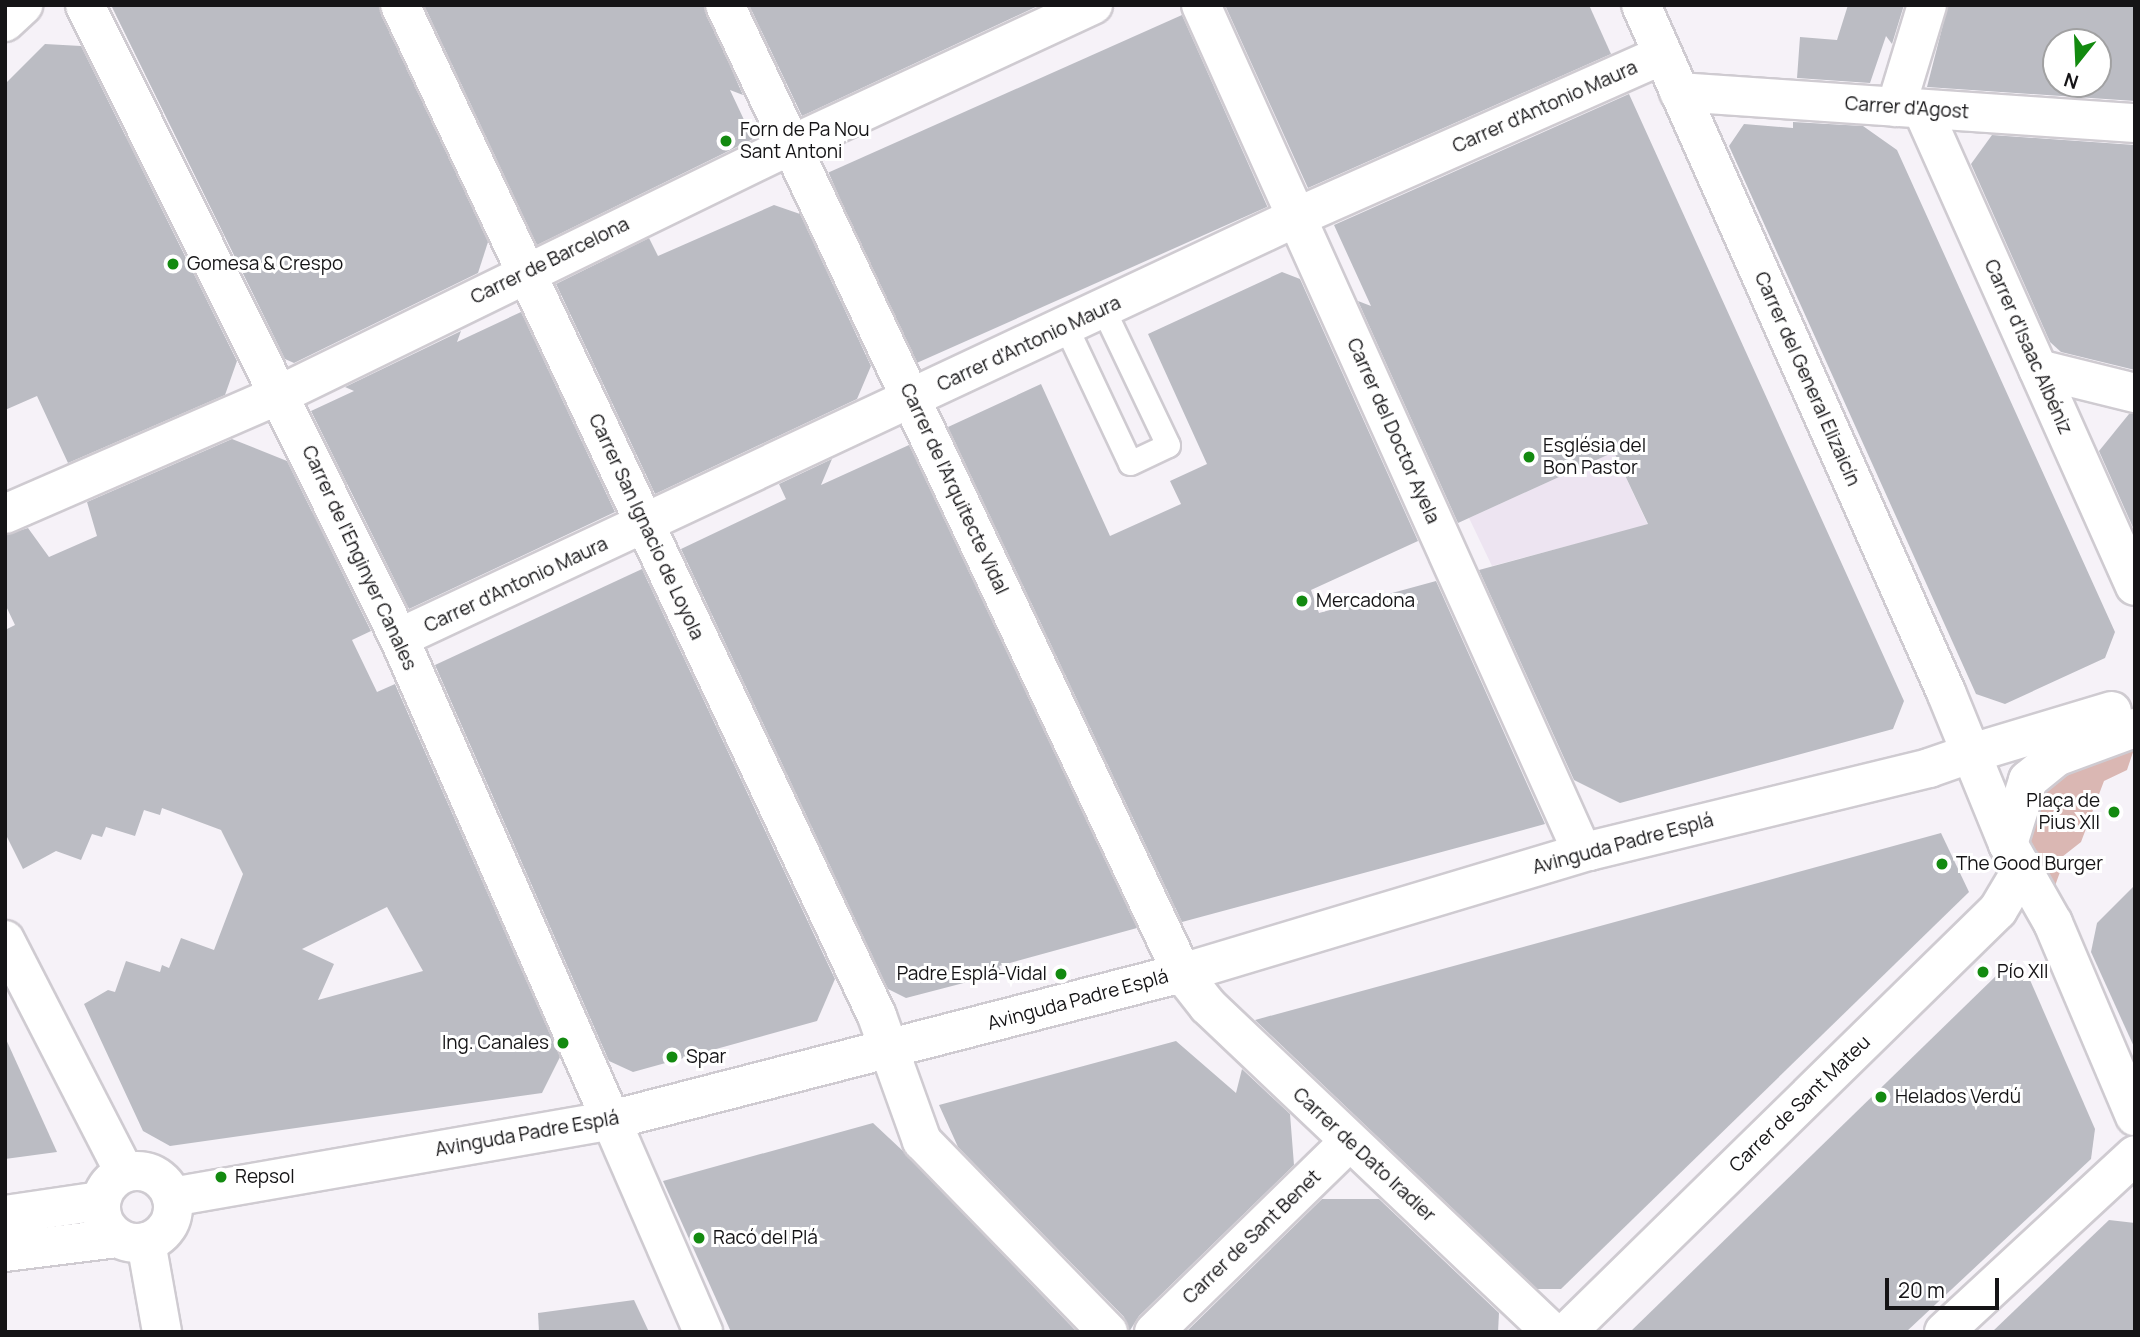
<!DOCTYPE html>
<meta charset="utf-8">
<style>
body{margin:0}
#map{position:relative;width:2140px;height:1337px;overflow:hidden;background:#f6f2f8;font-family:Manrope,sans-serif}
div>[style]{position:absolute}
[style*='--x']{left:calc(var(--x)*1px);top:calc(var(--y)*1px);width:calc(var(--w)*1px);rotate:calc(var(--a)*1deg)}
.built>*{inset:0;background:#ede4f1}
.green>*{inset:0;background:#dab7b3}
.building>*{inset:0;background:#bbbcc3;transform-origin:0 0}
.roads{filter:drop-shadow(2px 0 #cfcbd1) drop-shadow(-2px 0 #cfcbd1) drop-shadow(0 2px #cfcbd1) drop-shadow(0 -2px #cfcbd1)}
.service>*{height:23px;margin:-11.5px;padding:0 11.5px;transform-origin:11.5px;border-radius:11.5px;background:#fff}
.minor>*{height:38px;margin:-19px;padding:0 19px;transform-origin:19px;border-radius:19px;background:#fff}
.tertiary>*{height:38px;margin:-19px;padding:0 19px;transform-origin:19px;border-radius:19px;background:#fff}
.tertiary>.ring{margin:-19px;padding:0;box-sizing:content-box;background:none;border:38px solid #fff;border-radius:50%}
.dots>*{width:19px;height:19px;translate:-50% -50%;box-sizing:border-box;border:4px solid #fff;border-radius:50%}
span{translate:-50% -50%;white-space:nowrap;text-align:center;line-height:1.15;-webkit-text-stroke:6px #fff;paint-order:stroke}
.street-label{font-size:19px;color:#151416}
.poi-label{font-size:19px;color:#151416}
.left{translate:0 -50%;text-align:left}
.right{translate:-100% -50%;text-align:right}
.frame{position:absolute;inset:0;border:7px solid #151416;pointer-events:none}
.north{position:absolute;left:2042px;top:28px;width:70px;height:70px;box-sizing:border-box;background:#fff;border:2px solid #a1a1a2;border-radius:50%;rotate:198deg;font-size:19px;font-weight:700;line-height:28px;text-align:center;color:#151416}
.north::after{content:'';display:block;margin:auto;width:24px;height:32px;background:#138a10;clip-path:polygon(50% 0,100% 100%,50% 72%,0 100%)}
.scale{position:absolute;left:1885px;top:1278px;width:114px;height:32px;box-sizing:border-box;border:4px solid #151416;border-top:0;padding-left:9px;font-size:21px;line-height:24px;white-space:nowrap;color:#151416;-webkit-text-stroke:5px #fff;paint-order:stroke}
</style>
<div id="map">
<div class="built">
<i style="clip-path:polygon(1614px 452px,1648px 525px,1492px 566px,1469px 518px)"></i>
</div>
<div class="green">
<i style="clip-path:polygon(2135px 746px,2127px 770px,2104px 781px,2081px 842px,2053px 864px,2060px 872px,2051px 897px,2039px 879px,2031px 844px,2031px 817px,2041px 793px,2061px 774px)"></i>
</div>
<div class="building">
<i style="clip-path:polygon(111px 5px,378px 5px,488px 242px,478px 273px,294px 363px,285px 359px)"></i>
<i style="clip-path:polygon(424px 5px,703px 5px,743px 95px,730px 90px,753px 139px,537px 245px)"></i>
<i style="clip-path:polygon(749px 5px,1040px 5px,802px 116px)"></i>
<i style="clip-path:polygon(1225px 5px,1589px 5px,1611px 54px,1308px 188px)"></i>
<i style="clip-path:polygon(1848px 5px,1904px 5px,1892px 44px,1886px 36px,1870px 83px,1797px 78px,1800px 37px,1837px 40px)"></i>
<i style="clip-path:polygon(evenodd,1948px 5px,2135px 5px,2135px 101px,1927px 87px,1948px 5px,2056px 42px,2098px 42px,2098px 84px,2056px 84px,2056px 42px)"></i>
<i style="left:1182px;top:15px;width:210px;height:387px;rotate:66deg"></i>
<i style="clip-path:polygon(45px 44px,81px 46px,237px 361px,225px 395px,68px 463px,37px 396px,5px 410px,5px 84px)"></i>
<i style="clip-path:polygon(1629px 94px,1904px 701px,1893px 729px,1620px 803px,1574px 780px,1479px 570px,1648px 524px,1614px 452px,1458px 523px,1358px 301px,1371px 306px,1334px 225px)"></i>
<i style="clip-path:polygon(1793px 122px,1863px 126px,1897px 150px,2115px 632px,2105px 658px,2005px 704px,1976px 694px,1729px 146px,1744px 124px,1793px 128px)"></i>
<i style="clip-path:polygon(1992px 135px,2135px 145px,2135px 370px,2061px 352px,2050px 342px,1971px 164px)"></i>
<i style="clip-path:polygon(774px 205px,800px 214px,871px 366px,857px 399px,655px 494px,556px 284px,649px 238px,658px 256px)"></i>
<i style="clip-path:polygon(1282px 272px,1300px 279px,1418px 541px,1311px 590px,1319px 613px,1436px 581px,1545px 824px,1182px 922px,948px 427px,1041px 384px,1110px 536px,1181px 504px,1170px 481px,1207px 464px,1148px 334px)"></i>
<i style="clip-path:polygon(521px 312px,615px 512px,409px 609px,311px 411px,354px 391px,345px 387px,461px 331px,457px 342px)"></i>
<i style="clip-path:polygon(2129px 414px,2135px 414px,2135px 532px,2099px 451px)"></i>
<i style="clip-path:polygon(evenodd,232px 439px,287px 461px,371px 631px,352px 640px,377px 692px,395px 684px,560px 1057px,542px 1093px,170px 1146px,143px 1131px,84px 1004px,108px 990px,115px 992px,126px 961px,160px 972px,162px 965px,169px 968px,181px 938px,214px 950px,243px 874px,221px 830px,162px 808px,160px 815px,144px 810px,135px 836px,106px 827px,102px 837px,92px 834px,81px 860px,56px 851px,23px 869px,5px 833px,5px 630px,15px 625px,5px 604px,5px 535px,28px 528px,49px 557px,97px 536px,87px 502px,232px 439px,387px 907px,423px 971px,318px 1000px,334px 964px,302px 949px,387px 907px)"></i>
<i style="clip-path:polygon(909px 445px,1137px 928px,999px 966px,1002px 973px,906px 998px,888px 989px,681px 549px,786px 499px,779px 484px,832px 459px,821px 485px)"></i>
<i style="clip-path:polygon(642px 569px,835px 979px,817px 1021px,633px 1072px,609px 1061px,435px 665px)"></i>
<i style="clip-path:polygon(1941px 833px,1969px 892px,1561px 1289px,1537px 1289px,1255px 1020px)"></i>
<i style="clip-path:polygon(2135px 885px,2135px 1049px,2091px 952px,2097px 923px)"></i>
<i style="clip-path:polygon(1999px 973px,2030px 980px,2095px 1129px,2091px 1159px,1906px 1332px,1630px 1332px)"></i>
<i style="clip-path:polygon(5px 1037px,57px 1152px,5px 1159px)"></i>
<i style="clip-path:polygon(1176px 1041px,1236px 1093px,1242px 1069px,1290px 1114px,1294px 1165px,1139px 1316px,1129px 1332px,1124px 1317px,958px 1147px,939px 1105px)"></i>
<i style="clip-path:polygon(873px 1123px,904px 1152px,1077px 1332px,731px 1332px,663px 1181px)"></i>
<i style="clip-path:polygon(1322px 1199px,1379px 1199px,1499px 1313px,1498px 1332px,1186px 1332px)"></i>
<i style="clip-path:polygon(2109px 1220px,2135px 1223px,2135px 1332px,1992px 1332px)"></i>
<i style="clip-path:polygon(634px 1300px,649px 1332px,539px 1332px,538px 1313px)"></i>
</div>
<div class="roads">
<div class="service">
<i style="--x:1066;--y:327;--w:150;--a:64.8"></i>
<i style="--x:1130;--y:463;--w:42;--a:-25.3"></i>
<i style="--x:1168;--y:445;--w:151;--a:-115.5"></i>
</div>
<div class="minor">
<i style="--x:400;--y:5;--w:1118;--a:64.74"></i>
<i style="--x:877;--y:1016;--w:133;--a:70.2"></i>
<i style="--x:922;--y:1141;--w:267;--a:45.8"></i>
<i style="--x:725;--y:5;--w:1070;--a:64.73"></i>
<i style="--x:1182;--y:973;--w:42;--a:51.8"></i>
<i style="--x:1208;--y:1006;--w:473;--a:43.5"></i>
<i style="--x:1201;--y:5;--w:923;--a:65.77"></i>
<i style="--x:1580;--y:847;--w:10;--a:24"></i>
<i style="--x:5;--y:22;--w:25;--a:-43"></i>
<i style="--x:1679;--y:92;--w:457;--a:3.9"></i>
<i style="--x:1896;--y:107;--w:107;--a:-73.1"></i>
<i style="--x:1922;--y:109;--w:522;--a:65.94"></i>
<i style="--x:2038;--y:369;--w:100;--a:13.9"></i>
<i style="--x:5;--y:514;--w:301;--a:-23.5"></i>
<i style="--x:281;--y:394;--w:568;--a:-26.02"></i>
<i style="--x:791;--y:145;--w:333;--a:-24.9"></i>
<i style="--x:399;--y:638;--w:992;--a:-25.12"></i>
<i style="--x:1297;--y:217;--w:400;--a:-23.9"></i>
<i style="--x:1972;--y:753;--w:146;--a:-16.7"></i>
<i style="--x:2008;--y:844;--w:67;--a:-72.6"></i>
<i style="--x:2028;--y:780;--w:36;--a:-39"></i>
<i style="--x:2056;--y:757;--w:84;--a:-20.2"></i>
<i style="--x:5;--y:940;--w:261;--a:62.8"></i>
<i style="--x:611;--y:1120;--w:231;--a:66.5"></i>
<i style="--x:1154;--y:1332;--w:272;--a:-44.3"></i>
<i style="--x:1567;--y:1332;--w:603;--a:-44.4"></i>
<i style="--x:1998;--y:910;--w:49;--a:-59.2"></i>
<i style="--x:1944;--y:1332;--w:260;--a:-42.8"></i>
</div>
<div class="tertiary">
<i style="--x:85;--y:5;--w:707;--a:63.62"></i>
<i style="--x:399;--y:638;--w:527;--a:66.26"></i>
<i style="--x:1641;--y:5;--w:752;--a:66.06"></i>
<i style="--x:1946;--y:692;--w:164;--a:67.8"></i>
<i style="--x:2008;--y:844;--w:91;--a:60.3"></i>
<i style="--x:2053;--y:923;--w:210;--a:67"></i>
<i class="ring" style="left:101px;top:1171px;width:34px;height:34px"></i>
<i style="--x:172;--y:1197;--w:446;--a:-9.9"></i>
<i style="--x:611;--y:1120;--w:590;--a:-14.44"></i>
<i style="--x:1182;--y:973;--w:425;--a:-16.7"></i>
<i style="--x:1589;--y:851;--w:350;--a:-13.7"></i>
<i style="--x:1929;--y:768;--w:46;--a:-19.2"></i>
<i style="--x:5;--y:1215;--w:96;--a:-8.4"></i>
<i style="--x:146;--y:1242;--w:91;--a:79.9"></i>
<i style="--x:5;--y:1252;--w:113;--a:-7.1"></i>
</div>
</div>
<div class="dots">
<i style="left:726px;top:141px;background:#138a10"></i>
<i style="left:173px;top:264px;background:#138a10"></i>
<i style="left:1529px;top:457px;background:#138a10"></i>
<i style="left:1302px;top:601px;background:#138a10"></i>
<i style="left:2114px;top:812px;background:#138a10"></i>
<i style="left:1942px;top:864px;background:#138a10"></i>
<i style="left:1983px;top:972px;background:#138a10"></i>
<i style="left:1061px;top:974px;background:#138a10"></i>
<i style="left:563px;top:1043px;background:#138a10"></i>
<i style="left:672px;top:1057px;background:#138a10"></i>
<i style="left:1881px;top:1097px;background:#138a10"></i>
<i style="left:221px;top:1177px;background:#138a10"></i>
<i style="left:699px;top:1238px;background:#138a10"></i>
</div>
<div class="street-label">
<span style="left:1545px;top:107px;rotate:-24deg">Carrer d'Antonio Maura</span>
<span style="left:1907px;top:108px;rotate:4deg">Carrer d'Agost</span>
<span style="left:550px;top:261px;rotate:-26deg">Carrer de Barcelona</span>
<span style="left:1029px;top:344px;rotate:-25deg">Carrer d'Antonio Maura</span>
<span style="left:2028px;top:347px;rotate:66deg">Carrer d'Isaac Albéniz</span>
<span style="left:1807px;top:379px;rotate:66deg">Carrer del General Elizaicín</span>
<span style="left:1393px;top:431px;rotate:66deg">Carrer del Doctor Ayela</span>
<span style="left:954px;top:489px;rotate:65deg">Carrer de l'Arquitecte Vidal</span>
<span style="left:646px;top:527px;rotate:65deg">Carrer San Ignacio de Loyola</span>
<span style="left:359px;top:558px;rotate:65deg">Carrer de l'Enginyer Canales</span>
<span style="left:516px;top:585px;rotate:-25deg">Carrer d'Antonio Maura</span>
<span style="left:1623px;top:844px;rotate:-15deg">Avinguda Padre Esplá</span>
<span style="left:1078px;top:1000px;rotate:-15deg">Avinguda Padre Esplá</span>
<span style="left:1800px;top:1104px;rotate:-44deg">Carrer de Sant Mateu</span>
<span style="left:527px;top:1134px;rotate:-10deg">Avinguda Padre Esplá</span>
<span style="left:1364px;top:1155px;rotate:43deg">Carrer de Dato Iradier</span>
<span style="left:1252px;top:1237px;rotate:-44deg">Carrer de Sant Benet</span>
</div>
<div class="poi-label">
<span class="left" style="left:740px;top:141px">Forn de Pa Nou<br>Sant Antoni</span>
<span class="left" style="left:187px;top:264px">Gomesa &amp; Crespo</span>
<span class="left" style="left:1543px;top:457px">Església del<br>Bon Pastor</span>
<span class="left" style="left:1316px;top:601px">Mercadona</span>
<span class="right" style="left:2100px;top:812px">Plaça de<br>Pius XII</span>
<span class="left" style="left:1956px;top:864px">The Good Burger</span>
<span class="left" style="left:1997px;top:972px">Pío XII</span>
<span class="right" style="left:1047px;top:974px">Padre Esplá-Vidal</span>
<span class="right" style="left:549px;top:1043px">Ing. Canales</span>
<span class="left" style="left:686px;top:1057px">Spar</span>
<span class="left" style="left:1895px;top:1097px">Helados Verdú</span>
<span class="left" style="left:235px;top:1177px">Repsol</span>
<span class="left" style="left:713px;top:1238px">Racó del Plá</span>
</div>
<div class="frame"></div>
<div class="north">N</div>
<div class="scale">20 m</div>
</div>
